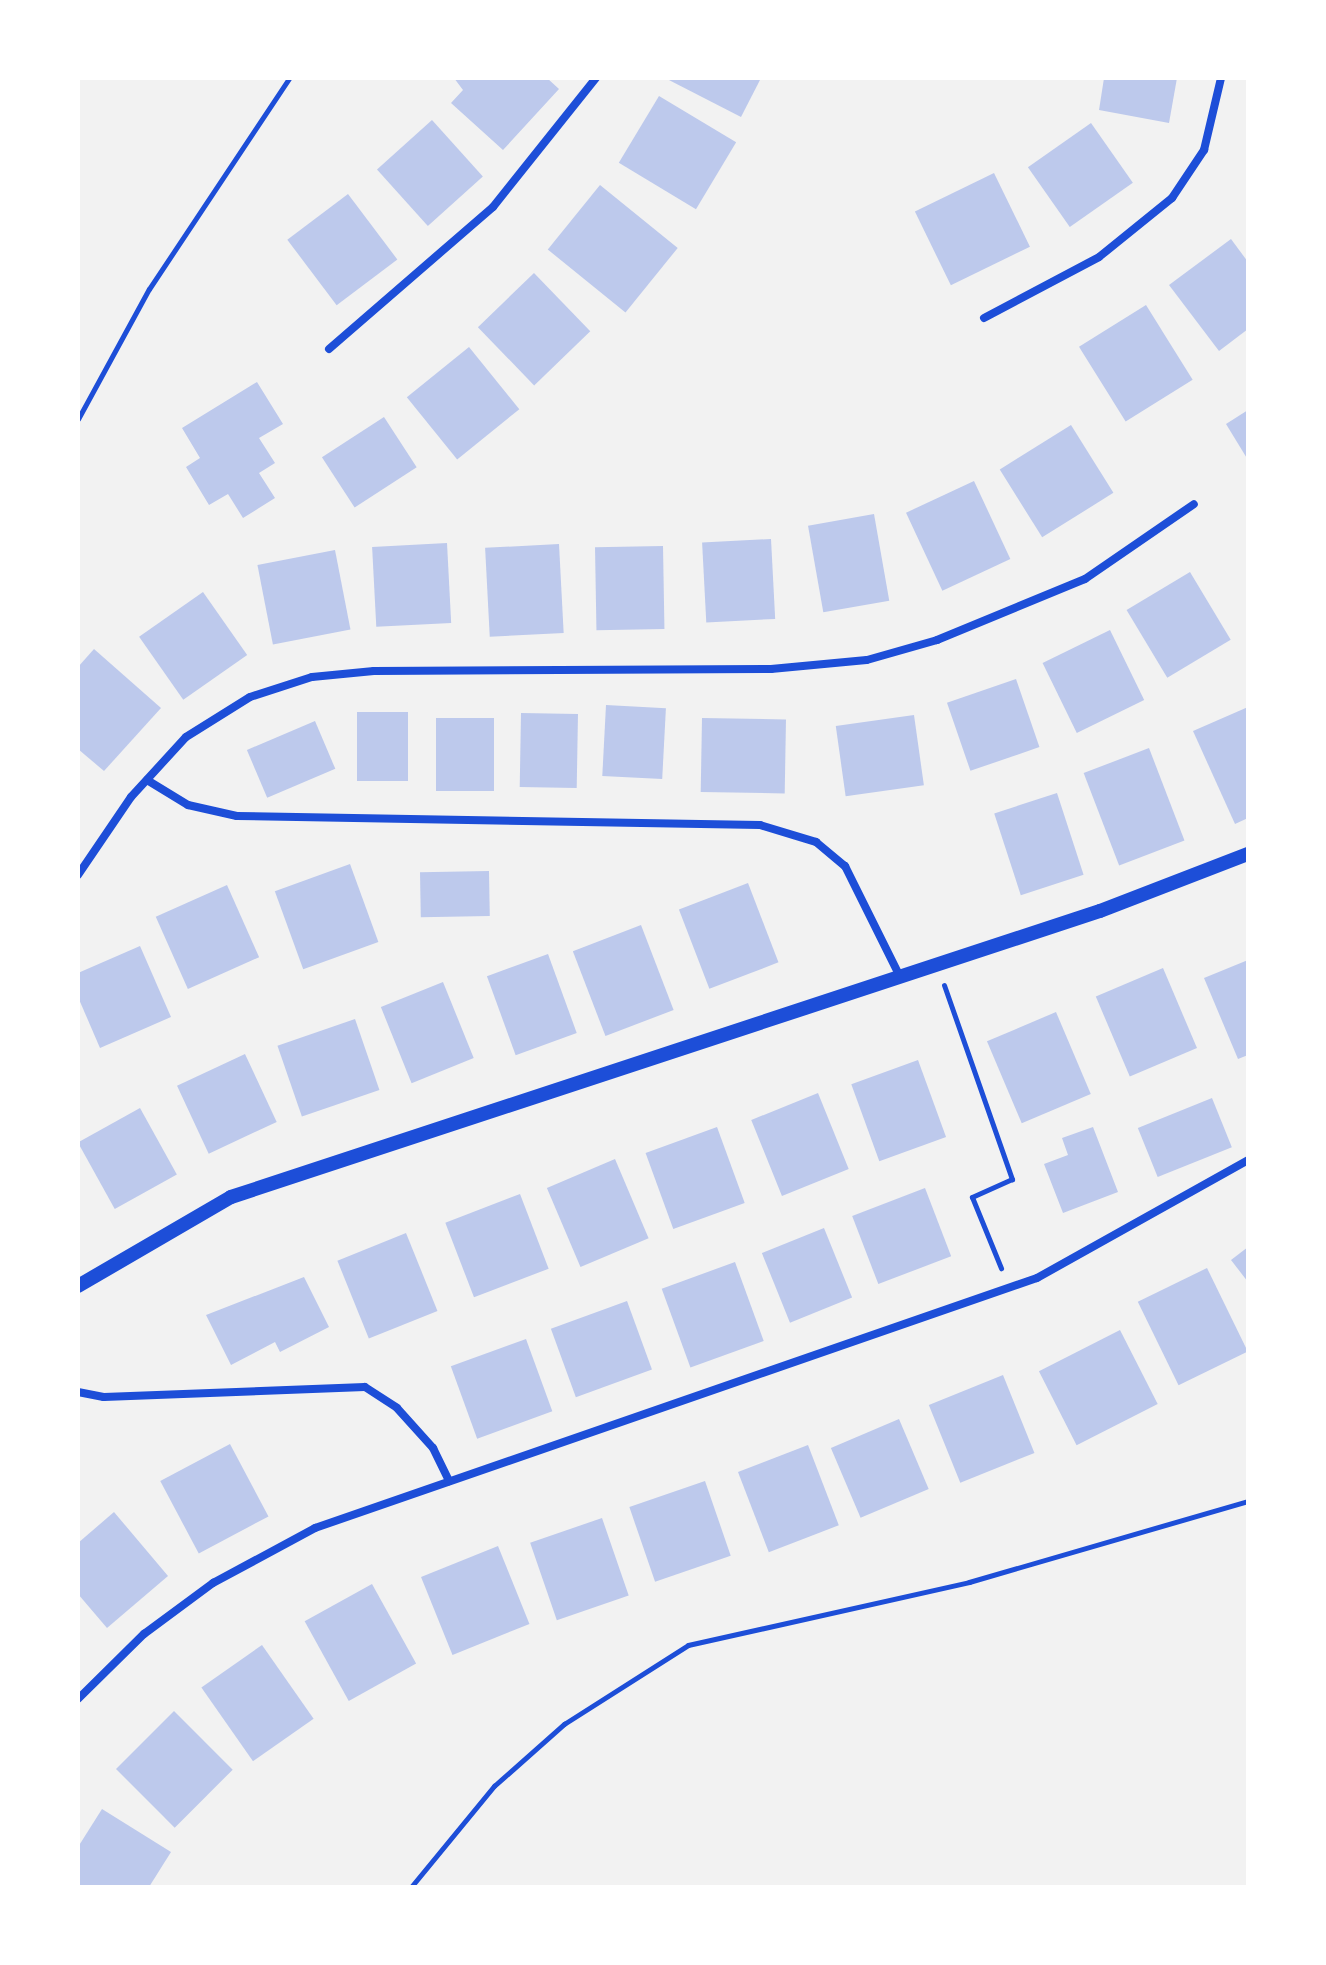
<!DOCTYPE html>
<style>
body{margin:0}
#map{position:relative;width:1326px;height:1965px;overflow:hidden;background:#f2f2f2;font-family:Roboto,sans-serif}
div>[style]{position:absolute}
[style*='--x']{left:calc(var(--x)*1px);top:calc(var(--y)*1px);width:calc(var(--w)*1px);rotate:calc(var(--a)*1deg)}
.building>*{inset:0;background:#bdc9ec;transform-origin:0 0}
.path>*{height:5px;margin:-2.5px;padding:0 2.5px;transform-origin:2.5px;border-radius:2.5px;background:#1d4ed8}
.minor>*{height:8px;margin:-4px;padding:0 4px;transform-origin:4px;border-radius:4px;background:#1d4ed8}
.tertiary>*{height:14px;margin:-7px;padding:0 7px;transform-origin:7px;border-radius:7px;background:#1d4ed8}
span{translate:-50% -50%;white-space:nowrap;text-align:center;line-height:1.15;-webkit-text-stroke:6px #fff;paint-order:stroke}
.frame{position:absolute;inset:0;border:80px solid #fff;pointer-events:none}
</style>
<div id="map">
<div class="building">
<i style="clip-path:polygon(454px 78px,547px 78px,559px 89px,503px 150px,451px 103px,463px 90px)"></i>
<i style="clip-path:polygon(665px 78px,761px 78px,741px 117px)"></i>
<i style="clip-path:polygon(1104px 78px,1177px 78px,1169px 123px,1099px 110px)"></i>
<i style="left:659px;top:96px;width:90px;height:78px;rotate:31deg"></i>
<i style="left:432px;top:120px;width:76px;height:74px;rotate:48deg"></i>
<i style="left:1091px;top:123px;width:73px;height:77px;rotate:55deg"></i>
<i style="left:994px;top:173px;width:82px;height:88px;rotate:64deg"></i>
<i style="left:600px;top:185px;width:100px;height:83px;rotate:39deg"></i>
<i style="left:348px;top:194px;width:82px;height:76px;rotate:53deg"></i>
<i style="clip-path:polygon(1231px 239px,1248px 262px,1248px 329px,1219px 351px,1169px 285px)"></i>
<i style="left:534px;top:273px;width:81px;height:78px;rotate:46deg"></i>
<i style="left:1146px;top:305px;width:88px;height:79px;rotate:58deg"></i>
<i style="left:469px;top:347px;width:80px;height:80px;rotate:51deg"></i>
<i style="clip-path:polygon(257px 382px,283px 424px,259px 438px,275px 463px,259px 473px,275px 498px,243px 518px,228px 494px,209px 505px,186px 467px,200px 458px,182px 428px)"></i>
<i style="clip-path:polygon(1248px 410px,1248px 460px,1226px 424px)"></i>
<i style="left:384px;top:417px;width:60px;height:74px;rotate:57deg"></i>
<i style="left:1071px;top:425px;width:80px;height:84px;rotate:58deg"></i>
<i style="left:974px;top:481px;width:86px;height:75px;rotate:65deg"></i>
<i style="left:874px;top:514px;width:88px;height:67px;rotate:80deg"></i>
<i style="left:771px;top:539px;width:80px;height:69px;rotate:87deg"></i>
<i style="left:447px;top:543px;width:80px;height:75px;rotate:87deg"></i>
<i style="left:559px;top:544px;width:89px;height:74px;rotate:87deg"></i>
<i style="left:663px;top:546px;width:83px;height:68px;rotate:89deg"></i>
<i style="left:335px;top:550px;width:81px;height:79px;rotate:79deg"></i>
<i style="left:1190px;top:572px;width:79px;height:74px;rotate:59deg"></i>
<i style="left:203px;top:592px;width:77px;height:78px;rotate:55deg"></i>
<i style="left:1110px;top:630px;width:78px;height:75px;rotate:64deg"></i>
<i style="clip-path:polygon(94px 649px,161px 708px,104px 771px,78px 749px,78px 667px)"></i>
<i style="left:1016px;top:679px;width:72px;height:73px;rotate:71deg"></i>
<i style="left:606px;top:705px;width:60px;height:71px;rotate:3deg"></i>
<i style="clip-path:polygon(1248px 707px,1248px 818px,1235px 824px,1193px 731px)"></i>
<i style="left:357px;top:712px;width:51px;height:69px"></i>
<i style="left:521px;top:713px;width:57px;height:74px;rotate:1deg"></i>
<i style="left:914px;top:715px;width:71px;height:79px;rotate:82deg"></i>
<i style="left:436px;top:718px;width:58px;height:73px"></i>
<i style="left:702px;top:718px;width:84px;height:74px;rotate:1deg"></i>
<i style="left:315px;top:721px;width:52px;height:74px;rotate:67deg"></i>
<i style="left:1149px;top:748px;width:99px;height:70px;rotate:69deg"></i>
<i style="left:1057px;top:793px;width:86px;height:66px;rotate:72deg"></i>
<i style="left:350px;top:864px;width:83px;height:80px;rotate:70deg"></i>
<i style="left:489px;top:871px;width:45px;height:69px;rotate:89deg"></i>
<i style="left:748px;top:883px;width:85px;height:74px;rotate:69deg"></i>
<i style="left:227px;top:885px;width:79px;height:78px;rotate:66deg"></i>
<i style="left:641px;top:925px;width:91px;height:73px;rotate:69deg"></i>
<i style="clip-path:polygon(140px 946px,171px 1017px,100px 1048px,78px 997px,78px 973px)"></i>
<i style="left:548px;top:954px;width:84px;height:65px;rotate:70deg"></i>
<i style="clip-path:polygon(1248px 960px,1248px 1055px,1238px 1059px,1204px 978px)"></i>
<i style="left:1163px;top:968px;width:87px;height:73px;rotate:67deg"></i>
<i style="left:443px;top:982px;width:82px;height:67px;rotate:68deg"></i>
<i style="left:1056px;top:1012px;width:89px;height:75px;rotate:67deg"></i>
<i style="left:355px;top:1019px;width:75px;height:82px;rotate:71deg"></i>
<i style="left:245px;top:1054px;width:75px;height:75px;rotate:65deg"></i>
<i style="left:918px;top:1060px;width:82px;height:71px;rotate:70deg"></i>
<i style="left:818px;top:1093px;width:82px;height:72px;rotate:68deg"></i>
<i style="left:1212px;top:1098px;width:53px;height:80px;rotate:68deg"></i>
<i style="left:140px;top:1108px;width:76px;height:71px;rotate:61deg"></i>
<i style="left:717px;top:1127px;width:81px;height:76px;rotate:70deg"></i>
<i style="clip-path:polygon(1093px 1127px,1118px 1192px,1063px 1213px,1044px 1164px,1068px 1155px,1062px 1138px)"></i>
<i style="left:615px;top:1159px;width:86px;height:74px;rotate:67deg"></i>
<i style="left:925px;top:1188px;width:73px;height:78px;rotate:69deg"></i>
<i style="left:520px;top:1194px;width:80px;height:80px;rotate:69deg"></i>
<i style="left:824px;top:1228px;width:75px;height:67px;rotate:68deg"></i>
<i style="left:406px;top:1233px;width:84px;height:74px;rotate:68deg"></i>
<i style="clip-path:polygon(1248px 1247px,1248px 1282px,1231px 1260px)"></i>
<i style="left:735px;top:1262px;width:84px;height:78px;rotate:70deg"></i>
<i style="left:1207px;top:1268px;width:93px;height:77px;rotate:64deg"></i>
<i style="clip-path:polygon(304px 1277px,329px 1327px,280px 1352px,275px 1342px,231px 1365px,206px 1315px)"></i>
<i style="left:627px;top:1301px;width:73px;height:81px;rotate:70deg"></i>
<i style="left:1120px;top:1330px;width:83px;height:91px;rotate:63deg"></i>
<i style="left:526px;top:1339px;width:77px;height:80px;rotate:70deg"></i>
<i style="left:1003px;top:1375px;width:84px;height:80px;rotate:68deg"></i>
<i style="left:899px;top:1419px;width:76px;height:74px;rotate:67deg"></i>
<i style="left:230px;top:1444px;width:82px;height:79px;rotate:62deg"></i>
<i style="left:808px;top:1445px;width:86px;height:75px;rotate:69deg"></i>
<i style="left:705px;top:1481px;width:79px;height:80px;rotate:71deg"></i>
<i style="clip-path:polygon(114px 1512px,168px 1576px,107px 1628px,78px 1594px,78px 1543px)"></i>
<i style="left:602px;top:1518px;width:82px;height:76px;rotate:71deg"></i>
<i style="left:498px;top:1546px;width:84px;height:83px;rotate:68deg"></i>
<i style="left:372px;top:1584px;width:91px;height:77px;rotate:61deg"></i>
<i style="left:262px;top:1645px;width:90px;height:74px;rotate:55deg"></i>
<i style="left:174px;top:1711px;width:83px;height:82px;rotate:45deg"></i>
<i style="clip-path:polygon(102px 1809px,171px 1852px,149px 1887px,78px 1887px,78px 1847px)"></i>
</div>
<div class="path">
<i style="--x:78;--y:419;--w:148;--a:-61.4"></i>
<i style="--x:149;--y:289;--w:253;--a:-56.4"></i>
<i style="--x:944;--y:985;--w:206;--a:70.7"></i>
<i style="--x:1012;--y:1179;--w:44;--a:155.8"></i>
<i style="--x:972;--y:1197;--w:77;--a:67.8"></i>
<i style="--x:411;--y:1887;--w:131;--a:-50.6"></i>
<i style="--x:494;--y:1786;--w:94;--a:-41.5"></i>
<i style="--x:564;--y:1724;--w:147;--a:-32.5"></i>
<i style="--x:688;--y:1645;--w:288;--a:-12.6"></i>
<i style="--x:969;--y:1582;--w:291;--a:-16.2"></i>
</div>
<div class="minor">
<i style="--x:984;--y:318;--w:130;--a:-27.9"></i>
<i style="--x:1099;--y:257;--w:94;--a:-38.9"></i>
<i style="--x:1172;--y:198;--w:58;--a:-56.3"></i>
<i style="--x:1204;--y:150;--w:74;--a:-76.7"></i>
<i style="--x:329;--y:349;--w:217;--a:-40.9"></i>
<i style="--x:493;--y:207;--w:165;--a:-51.4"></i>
<i style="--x:147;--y:780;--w:48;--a:31.4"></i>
<i style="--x:188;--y:805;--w:50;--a:12.7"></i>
<i style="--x:237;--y:816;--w:523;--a:0.99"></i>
<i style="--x:760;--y:825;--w:59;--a:16.9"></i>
<i style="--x:816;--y:842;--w:38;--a:40"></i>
<i style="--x:845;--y:866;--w:119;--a:63.6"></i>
<i style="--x:78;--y:875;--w:94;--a:-55.8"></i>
<i style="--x:131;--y:797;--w:81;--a:-47.5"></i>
<i style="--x:186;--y:737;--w:75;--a:-32"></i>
<i style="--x:250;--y:697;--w:65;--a:-17.9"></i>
<i style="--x:312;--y:677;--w:62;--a:-5.5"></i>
<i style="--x:374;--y:671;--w:397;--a:-0.3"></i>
<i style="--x:771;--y:669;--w:96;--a:-5.4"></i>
<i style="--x:867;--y:660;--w:73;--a:-15.9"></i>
<i style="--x:937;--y:640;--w:160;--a:-22.4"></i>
<i style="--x:1085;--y:579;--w:132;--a:-34.5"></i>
<i style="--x:78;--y:1392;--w:26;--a:11"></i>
<i style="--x:104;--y:1397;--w:261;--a:-2.2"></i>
<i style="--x:365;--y:1387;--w:38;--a:33"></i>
<i style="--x:397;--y:1408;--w:54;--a:48"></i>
<i style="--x:433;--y:1448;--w:37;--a:64"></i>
<i style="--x:78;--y:1699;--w:93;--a:-44.6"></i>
<i style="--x:144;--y:1634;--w:86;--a:-36.5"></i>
<i style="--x:213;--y:1583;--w:116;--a:-28.3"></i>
<i style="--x:315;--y:1528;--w:764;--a:-19.1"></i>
<i style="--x:1037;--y:1278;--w:242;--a:-29.2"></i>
</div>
<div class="tertiary">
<i style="--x:78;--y:1286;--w:177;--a:-30.2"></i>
<i style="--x:231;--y:1197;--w:915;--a:-18.22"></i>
<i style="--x:1100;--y:911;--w:159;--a:-21.1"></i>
</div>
<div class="frame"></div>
</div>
